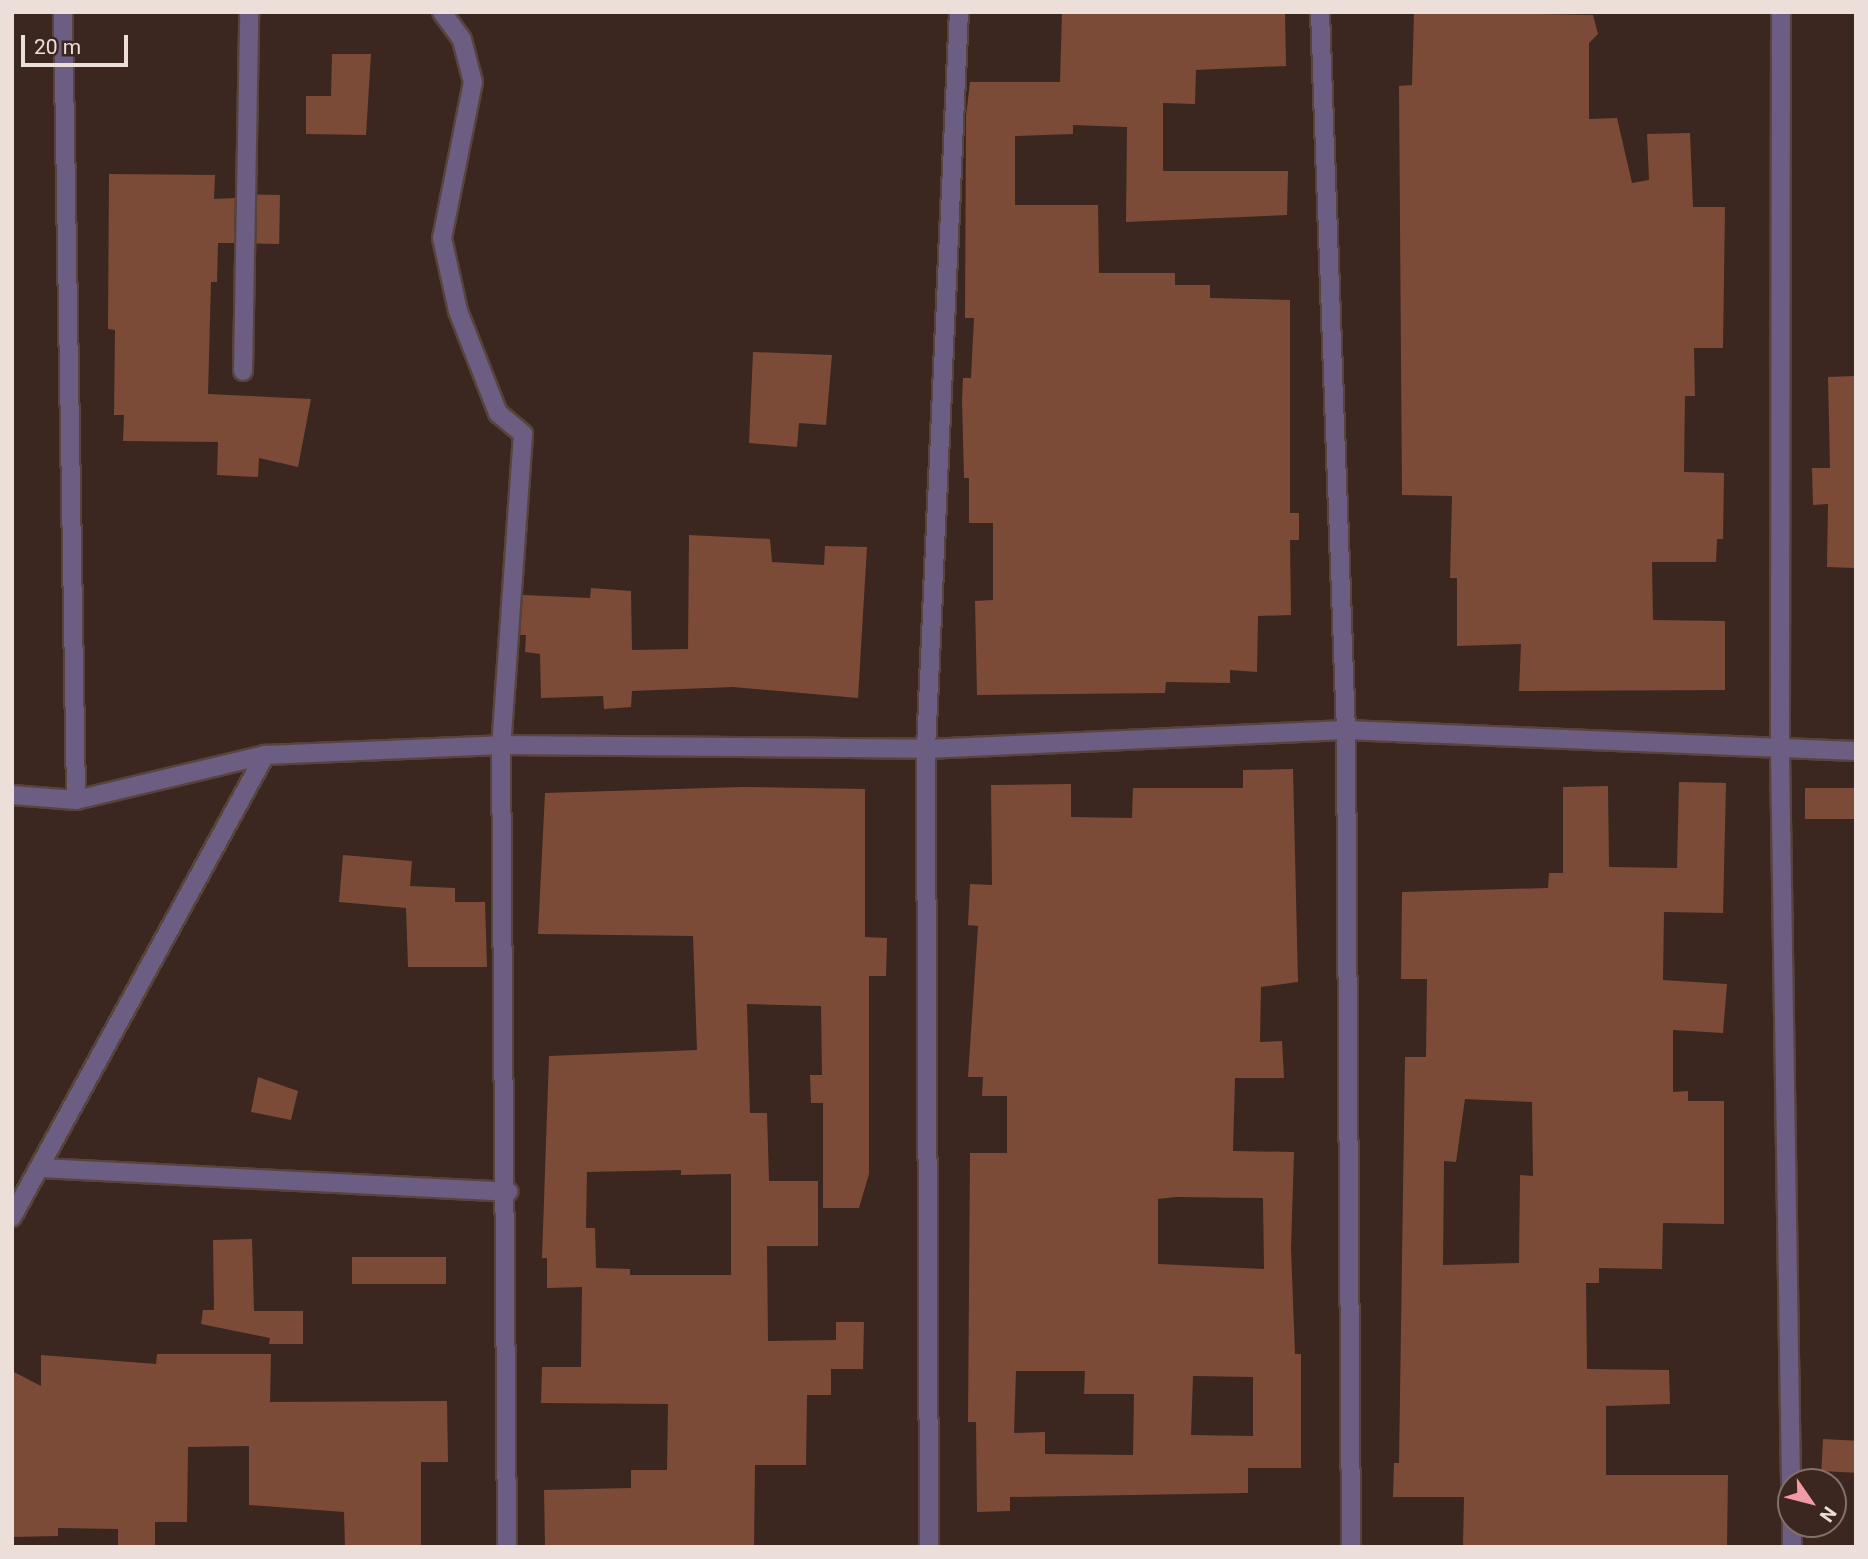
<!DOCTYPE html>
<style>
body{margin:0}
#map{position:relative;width:1868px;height:1559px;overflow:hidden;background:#3b271f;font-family:Roboto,sans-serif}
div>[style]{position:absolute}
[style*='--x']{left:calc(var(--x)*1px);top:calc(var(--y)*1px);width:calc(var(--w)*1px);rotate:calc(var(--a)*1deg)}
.building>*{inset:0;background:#7b4b37;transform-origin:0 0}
.roads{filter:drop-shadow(2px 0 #57443d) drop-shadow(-2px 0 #57443d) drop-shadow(0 2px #57443d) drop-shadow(0 -2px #57443d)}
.minor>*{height:18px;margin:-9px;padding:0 9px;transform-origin:9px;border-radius:9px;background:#6c5d82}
span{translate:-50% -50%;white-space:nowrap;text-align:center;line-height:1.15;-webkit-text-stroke:7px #3b271f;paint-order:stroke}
.frame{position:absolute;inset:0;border:14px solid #ecded9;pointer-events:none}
.north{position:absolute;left:1777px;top:1468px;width:70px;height:70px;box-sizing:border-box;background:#3b271f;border:2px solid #827069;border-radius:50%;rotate:125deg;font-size:19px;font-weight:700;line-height:28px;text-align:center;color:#ecded9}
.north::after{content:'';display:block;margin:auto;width:24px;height:32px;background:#f39aa9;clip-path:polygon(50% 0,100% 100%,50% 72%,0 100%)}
.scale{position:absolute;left:21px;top:35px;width:107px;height:32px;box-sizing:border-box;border:4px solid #ecded9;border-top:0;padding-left:9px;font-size:21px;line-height:24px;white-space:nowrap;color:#ecded9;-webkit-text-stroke:5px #3b271f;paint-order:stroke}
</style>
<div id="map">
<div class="building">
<i style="clip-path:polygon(1062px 12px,1285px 12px,1286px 66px,1196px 70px,1195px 104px,1163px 103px,1163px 171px,1288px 171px,1287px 215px,1126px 222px,1127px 127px,1073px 125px,1073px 134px,1015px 136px,1015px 205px,1098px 205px,1099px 273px,1175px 273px,1175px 285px,1210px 285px,1210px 298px,1290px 300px,1290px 513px,1299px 513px,1299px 540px,1290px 540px,1291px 615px,1258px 616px,1257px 672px,1230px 670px,1230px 683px,1166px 682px,1165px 693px,977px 695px,975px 601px,993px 600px,993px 523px,969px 523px,969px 478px,964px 478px,962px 400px,963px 378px,971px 378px,974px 318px,965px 318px,966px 116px,970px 82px,1060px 82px)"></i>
<i style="clip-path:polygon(1414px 12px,1593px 15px,1598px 34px,1589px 43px,1589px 119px,1617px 118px,1632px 183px,1649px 180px,1647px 134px,1690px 133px,1693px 207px,1725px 207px,1723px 348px,1694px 348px,1695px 396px,1685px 396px,1684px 472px,1724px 473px,1723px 539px,1717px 539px,1716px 562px,1652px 562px,1653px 620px,1725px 621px,1725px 690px,1519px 691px,1521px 644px,1457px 646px,1457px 578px,1450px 578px,1452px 496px,1402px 495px,1399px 86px,1412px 85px)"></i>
<i style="clip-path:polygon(332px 54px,371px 54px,366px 135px,306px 134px,306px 96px,331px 96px)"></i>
<i style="clip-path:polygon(109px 174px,215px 175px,214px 199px,235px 198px,234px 243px,218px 243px,217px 282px,211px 282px,208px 394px,311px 399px,298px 467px,259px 458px,258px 477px,217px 475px,218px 442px,123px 441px,124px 415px,114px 415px,115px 330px,108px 329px)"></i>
<i style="left:280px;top:195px;width:49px;height:23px;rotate:91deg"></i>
<i style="clip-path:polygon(753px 352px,832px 355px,826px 425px,799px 423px,797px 447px,749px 443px)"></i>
<i style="clip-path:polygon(1856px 376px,1856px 568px,1827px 567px,1828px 504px,1813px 505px,1812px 468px,1830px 468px,1828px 377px)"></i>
<i style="clip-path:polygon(689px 535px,770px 539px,772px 562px,824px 565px,825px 546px,867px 547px,858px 698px,733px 687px,632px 691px,631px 707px,604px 709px,603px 696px,541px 698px,540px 654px,525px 652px,526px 635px,520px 635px,523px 595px,590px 598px,591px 588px,631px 591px,632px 650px,688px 649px)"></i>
<i style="clip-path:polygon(evenodd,1293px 769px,1298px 982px,1261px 987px,1260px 1042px,1282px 1041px,1284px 1078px,1235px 1078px,1233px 1151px,1294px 1152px,1291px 1248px,1295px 1354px,1301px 1354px,1301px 1468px,1248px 1468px,1248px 1493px,1010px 1497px,1010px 1511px,977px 1512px,976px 1422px,968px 1422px,970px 1153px,1007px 1153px,1007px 1096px,982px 1096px,983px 1077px,968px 1077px,978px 926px,968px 925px,970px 884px,992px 885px,991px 785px,1071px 784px,1071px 817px,1132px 818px,1133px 788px,1243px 788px,1243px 770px,1293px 769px,1176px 1197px,1263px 1198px,1264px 1269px,1158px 1264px,1158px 1199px,1176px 1197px,1293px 769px,1016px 1371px,1085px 1371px,1084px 1394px,1134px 1394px,1133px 1455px,1045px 1454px,1045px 1432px,1014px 1433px,1016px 1371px,1293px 769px,1193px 1376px,1253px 1377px,1253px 1436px,1191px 1435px,1193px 1376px)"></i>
<i style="clip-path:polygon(evenodd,1679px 782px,1726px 783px,1723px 913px,1664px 912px,1663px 980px,1727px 984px,1723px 1033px,1673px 1030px,1673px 1092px,1688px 1091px,1688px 1101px,1724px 1101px,1724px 1224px,1663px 1223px,1662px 1269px,1599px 1268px,1599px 1283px,1586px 1283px,1587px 1369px,1669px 1370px,1670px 1404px,1606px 1406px,1606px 1475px,1728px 1475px,1727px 1547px,1463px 1547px,1464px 1497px,1393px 1497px,1394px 1463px,1399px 1463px,1405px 1057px,1426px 1057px,1427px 979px,1401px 979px,1402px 892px,1548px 888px,1549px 873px,1563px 873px,1563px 787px,1608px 786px,1609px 867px,1677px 868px,1679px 782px,1465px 1099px,1532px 1102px,1533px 1176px,1520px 1175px,1519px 1263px,1443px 1265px,1444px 1161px,1456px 1162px,1465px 1099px)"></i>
<i style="clip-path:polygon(evenodd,742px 787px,865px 789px,865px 937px,887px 938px,886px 976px,869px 976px,869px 1174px,859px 1208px,823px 1208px,823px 1103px,811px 1103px,810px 1075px,822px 1075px,821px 1006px,747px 1004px,750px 1113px,767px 1113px,769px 1181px,818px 1181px,818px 1246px,767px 1246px,768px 1341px,836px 1340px,836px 1322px,864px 1322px,863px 1369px,831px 1369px,831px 1395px,807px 1395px,806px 1465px,755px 1465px,754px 1547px,545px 1547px,544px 1490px,631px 1488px,631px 1470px,667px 1470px,668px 1404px,541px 1403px,542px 1367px,581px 1367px,582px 1287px,547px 1288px,547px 1258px,542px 1258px,549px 1056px,697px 1050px,693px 936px,538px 934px,545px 793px,742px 787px,681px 1170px,681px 1175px,731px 1174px,731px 1275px,630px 1275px,630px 1269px,596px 1268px,595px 1228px,586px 1228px,587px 1172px,681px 1170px)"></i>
<i style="left:1805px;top:788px;width:51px;height:31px"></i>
<i style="clip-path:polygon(343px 855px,412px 861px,410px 886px,455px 888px,455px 902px,485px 902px,487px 967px,408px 967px,406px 908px,339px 902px)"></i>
<i style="clip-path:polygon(258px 1077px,298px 1091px,291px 1120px,251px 1112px)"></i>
<i style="clip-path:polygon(252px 1239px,254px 1311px,303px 1311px,303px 1344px,269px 1344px,270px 1338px,201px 1324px,203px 1310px,214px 1310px,213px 1240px)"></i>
<i style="left:352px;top:1257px;width:94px;height:27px"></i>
<i style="clip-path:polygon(157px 1354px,271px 1354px,270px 1402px,447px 1401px,448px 1462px,421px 1462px,421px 1547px,345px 1547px,344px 1512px,249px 1505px,249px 1446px,188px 1447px,187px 1522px,155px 1522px,155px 1547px,118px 1547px,118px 1529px,58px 1528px,58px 1536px,12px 1537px,12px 1371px,41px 1386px,41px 1355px,156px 1364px)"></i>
<i style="left:1823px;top:1439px;width:33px;height:32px;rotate:3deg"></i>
</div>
<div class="roads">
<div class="minor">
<i style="--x:63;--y:12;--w:788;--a:89.05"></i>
<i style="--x:442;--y:12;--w:34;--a:54"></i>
<i style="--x:462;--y:40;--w:43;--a:75.3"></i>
<i style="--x:473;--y:82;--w:159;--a:101.2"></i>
<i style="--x:442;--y:238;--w:75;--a:77.6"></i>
<i style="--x:458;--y:311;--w:110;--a:68.6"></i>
<i style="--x:498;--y:413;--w:33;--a:40"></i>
<i style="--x:523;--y:434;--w:312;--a:94"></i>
<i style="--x:501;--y:745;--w:802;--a:89.57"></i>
<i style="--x:1320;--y:12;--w:718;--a:87.93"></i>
<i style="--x:1346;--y:730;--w:817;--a:89.65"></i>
<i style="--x:1781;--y:12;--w:739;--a:90.08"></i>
<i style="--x:1780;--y:751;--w:736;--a:89.14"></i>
<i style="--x:243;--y:371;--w:359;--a:-89"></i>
<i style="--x:12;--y:795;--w:64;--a:4.5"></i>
<i style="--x:76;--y:800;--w:194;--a:-13.4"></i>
<i style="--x:265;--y:755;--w:236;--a:-2.4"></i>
<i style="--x:501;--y:745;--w:425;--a:0.5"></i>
<i style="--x:926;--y:749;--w:420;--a:-2.6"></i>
<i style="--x:1346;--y:730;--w:510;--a:2.36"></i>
<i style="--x:40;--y:1168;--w:469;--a:2.9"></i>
<i style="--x:12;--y:1217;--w:527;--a:-61.29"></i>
<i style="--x:1792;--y:1524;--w:23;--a:90"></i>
<i style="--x:929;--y:1547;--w:798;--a:-90.22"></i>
<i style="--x:926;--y:749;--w:738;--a:-87.44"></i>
</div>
</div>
<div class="frame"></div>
<div class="north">N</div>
<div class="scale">20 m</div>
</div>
